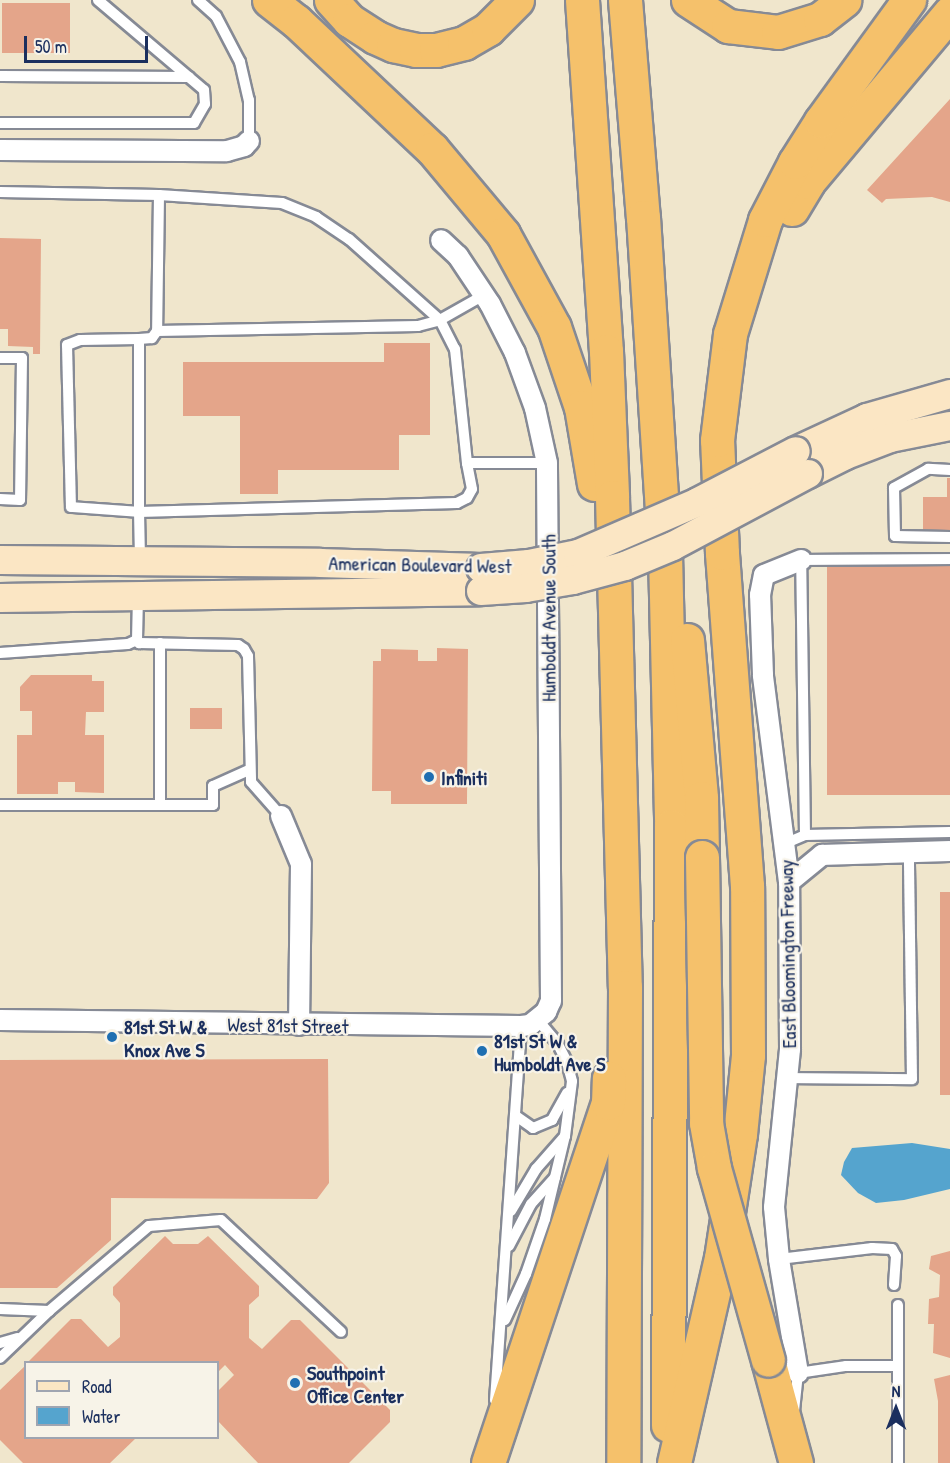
<!DOCTYPE html>
<style>
body{margin:0}
#map{position:relative;width:950px;height:1463px;overflow:hidden;background:#f0e6cc;font-family:"Patrick Hand",sans-serif}
div>[style]{position:absolute}
[style*='--x']{left:calc(var(--x)*1px);top:calc(var(--y)*1px);width:calc(var(--w)*1px);rotate:calc(var(--a)*1deg)}
.water>*{inset:0;background:#55a4ce}
.building>*{inset:0;background:#e4a58a;transform-origin:0 0}
.roads{filter:drop-shadow(2px 0 #868a95) drop-shadow(-2px 0 #868a95) drop-shadow(0 2px #868a95) drop-shadow(0 -2px #868a95)}
.lane>*{height:10px;margin:-5px;padding:0 5px;transform-origin:5px;border-radius:5px;background:#fff}
.street>*{height:20px;margin:-10px;padding:0 10px;transform-origin:10px;border-radius:10px;background:#fff}
.secondary>*{height:28px;margin:-14px;padding:0 14px;transform-origin:14px;border-radius:14px;background:#fbe6c4}
.highway>*{height:33px;margin:-16.5px;padding:0 16.5px;transform-origin:16.5px;border-radius:16.5px;background:#f5c16b}
.bridges{filter:drop-shadow(2px 0 #868a95) drop-shadow(-2px 0 #868a95) drop-shadow(0 2px #868a95) drop-shadow(0 -2px #868a95)}
.secondary-bridge>*{height:28px;margin:-14px;padding:0 14px;transform-origin:14px;border-radius:14px;background:#fbe6c4}
.highway-bridge>*{height:33px;margin:-16.5px;padding:0 16.5px;transform-origin:16.5px;border-radius:16.5px;background:#f5c16b}
.dots>*{width:16px;height:16px;translate:-50% -50%;box-sizing:border-box;border:3px solid #f7f3e8;border-radius:50%}
span{translate:-50% -50%;white-space:nowrap;text-align:center;line-height:1.15;-webkit-text-stroke:4.5px #f7f3e8;paint-order:stroke}
.street-label{font-size:20px;color:#1b2f5e}
.poi-label{font-size:20px;color:#1b2f5e;font-weight:700}
.left{translate:0 -50%;text-align:left}
.legend{position:absolute;left:24px;top:1361px;width:195px;height:78px;box-sizing:border-box;background:#f7f3e8;border:2px solid #9fa5b1;margin:0;padding:8px 10px;list-style:none;font-size:18px;color:#1b2f5e}
.legend li{display:flex;align-items:center;gap:12px;height:30px}
.legend b{width:30px;border:2px solid #9fa5b1}
.north{position:absolute;left:866px;top:1379px;width:60px;height:60px;-webkit-text-stroke:4px #f7f3e8;paint-order:stroke;rotate:0deg;font-size:16px;font-weight:700;line-height:24px;text-align:center;color:#1b2f5e}
.north::after{content:'';display:block;margin:auto;width:21px;height:27px;background:#1b2f5e;clip-path:polygon(50% 0,100% 100%,50% 72%,0 100%)}
.scale{position:absolute;left:24px;top:36px;width:124px;height:27px;box-sizing:border-box;border:3px solid #1b2f5e;border-top:0;padding-left:8px;font-size:18px;line-height:21px;white-space:nowrap;color:#1b2f5e;-webkit-text-stroke:4px #f7f3e8;paint-order:stroke}
</style>
<div id="map">
<div class="water">
<i style="clip-path:polygon(912px 1143px,950px 1149px,950px 1189px,904px 1200px,876px 1203px,858px 1193px,841px 1175px,844px 1162px,852px 1148px)"></i>
</div>
<div class="building">
<i style="left:2px;top:3px;width:68px;height:50px"></i>
<i style="clip-path:polygon(950px 99px,950px 202px,932px 197px,886px 199px,882px 203px,867px 190px)"></i>
<i style="clip-path:polygon(0 238px,41px 239px,40px 354px,33px 354px,33px 347px,8px 346px,8px 329px,0 329px)"></i>
<i style="clip-path:polygon(384px 343px,430px 343px,430px 435px,399px 435px,399px 470px,278px 470px,278px 494px,240px 494px,240px 416px,183px 416px,183px 362px,384px 362px)"></i>
<i style="clip-path:polygon(947px 478px,950px 478px,950px 531px,923px 531px,923px 497px,947px 497px)"></i>
<i style="left:827px;top:565px;width:123px;height:230px"></i>
<i style="clip-path:polygon(437px 648px,468px 649px,467px 804px,391px 804px,391px 791px,372px 791px,373px 661px,381px 661px,381px 649px,418px 650px,418px 661px,437px 661px)"></i>
<i style="clip-path:polygon(31px 675px,92px 675px,92px 681px,104px 681px,104px 712px,86px 712px,85px 735px,104px 735px,104px 793px,75px 792px,75px 782px,58px 782px,58px 794px,17px 794px,17px 735px,32px 735px,32px 711px,20px 711px,20px 687px)"></i>
<i style="left:190px;top:708px;width:32px;height:21px"></i>
<i style="left:940px;top:892px;width:10px;height:203px"></i>
<i style="clip-path:polygon(328px 1059px,329px 1183px,317px 1199px,111px 1198px,111px 1240px,57px 1288px,0 1288px,0 1060px)"></i>
<i style="clip-path:polygon(165px 1236px,173px 1244px,198px 1244px,208px 1236px,259px 1286px,259px 1296px,249px 1305px,249px 1338px,262px 1349px,291px 1320px,300px 1320px,390px 1410px,390px 1422px,349px 1463px,258px 1463px,218px 1421px,218px 1391px,234px 1375px,225px 1365px,218px 1372px,218px 1362px,28px 1362px,71px 1319px,81px 1319px,108px 1347px,120px 1337px,120px 1303px,113px 1295px,113px 1287px)"></i>
<i style="clip-path:polygon(950px 1251px,950px 1358px,933px 1353px,934px 1324px,928px 1324px,929px 1299px,939px 1297px,940px 1275px,929px 1269px,931px 1256px)"></i>
<i style="clip-path:polygon(26px 1365px,26px 1438px,136px 1438px,110px 1463px,23px 1463px,0 1440px,0 1390px)"></i>
<i style="clip-path:polygon(950px 1375px,950px 1463px,938px 1463px,938px 1401px,934px 1379px)"></i>
</div>
<div class="roads">
<div class="lane">
<i style="--x:198;--y:0;--w:24;--a:42"></i>
<i style="--x:216;--y:16;--w:52;--a:62.4"></i>
<i style="--x:240;--y:62;--w:39;--a:77"></i>
<i style="--x:249;--y:100;--w:41;--a:90"></i>
<i style="--x:0;--y:76;--w:189;--a:0.3"></i>
<i style="--x:0;--y:123;--w:194;--a:0"></i>
<i style="--x:194;--y:123;--w:22;--a:-60"></i>
<i style="--x:205;--y:104;--w:14;--a:-94"></i>
<i style="--x:204;--y:90;--w:139;--a:-139.7"></i>
<i style="--x:0;--y:192;--w:159;--a:1.1"></i>
<i style="--x:159;--y:195;--w:136;--a:90.8"></i>
<i style="--x:157;--y:331;--w:9;--a:126"></i>
<i style="--x:152;--y:338;--w:13;--a:176"></i>
<i style="--x:139;--y:339;--w:59;--a:179"></i>
<i style="--x:80;--y:340;--w:14;--a:159"></i>
<i style="--x:67;--y:345;--w:162;--a:88.6"></i>
<i style="--x:71;--y:507;--w:68;--a:4.2"></i>
<i style="--x:139;--y:512;--w:173;--a:-90"></i>
<i style="--x:159;--y:195;--w:123;--a:3.7"></i>
<i style="--x:282;--y:203;--w:37;--a:22"></i>
<i style="--x:316;--y:217;--w:40;--a:34"></i>
<i style="--x:349;--y:239;--w:122;--a:41.7"></i>
<i style="--x:484;--y:295;--w:51;--a:150.4"></i>
<i style="--x:440;--y:320;--w:33;--a:63"></i>
<i style="--x:455;--y:349;--w:115;--a:84"></i>
<i style="--x:467;--y:463;--w:80;--a:0"></i>
<i style="--x:157;--y:331;--w:261;--a:-1.1"></i>
<i style="--x:418;--y:326;--w:23;--a:-15"></i>
<i style="--x:0;--y:358;--w:22;--a:0"></i>
<i style="--x:22;--y:358;--w:142;--a:90.8"></i>
<i style="--x:20;--y:500;--w:20;--a:-177"></i>
<i style="--x:950;--y:470;--w:22;--a:-177"></i>
<i style="--x:928;--y:469;--w:39;--a:151"></i>
<i style="--x:894;--y:488;--w:48;--a:88.8"></i>
<i style="--x:895;--y:536;--w:55;--a:1"></i>
<i style="--x:140;--y:559;--w:47;--a:-91.2"></i>
<i style="--x:139;--y:512;--w:318;--a:-1.6"></i>
<i style="--x:457;--y:503;--w:11;--a:-27"></i>
<i style="--x:467;--y:498;--w:10;--a:-61"></i>
<i style="--x:472;--y:489;--w:26;--a:-101"></i>
<i style="--x:138;--y:596;--w:44;--a:91.3"></i>
<i style="--x:137;--y:640;--w:4;--a:56"></i>
<i style="--x:139;--y:643;--w:99;--a:1.2"></i>
<i style="--x:238;--y:645;--w:7;--a:34"></i>
<i style="--x:244;--y:649;--w:8;--a:60"></i>
<i style="--x:248;--y:656;--w:126;--a:88.6"></i>
<i style="--x:251;--y:782;--w:45;--a:48.6"></i>
<i style="--x:160;--y:643;--w:162;--a:90"></i>
<i style="--x:0;--y:653;--w:128;--a:-4"></i>
<i style="--x:128;--y:644;--w:10;--a:-24"></i>
<i style="--x:0;--y:805;--w:213;--a:0"></i>
<i style="--x:213;--y:805;--w:19;--a:-90"></i>
<i style="--x:213;--y:786;--w:39;--a:-24"></i>
<i style="--x:805;--y:835;--w:275;--a:-90.8"></i>
<i style="--x:801;--y:560;--w:149;--a:-0.4"></i>
<i style="--x:784;--y:844;--w:23;--a:-23"></i>
<i style="--x:805;--y:835;--w:145;--a:-1.2"></i>
<i style="--x:787;--y:1078;--w:125;--a:0.5"></i>
<i style="--x:912;--y:1079;--w:228;--a:-90.8"></i>
<i style="--x:516;--y:1116;--w:21;--a:35"></i>
<i style="--x:533;--y:1128;--w:21;--a:-23"></i>
<i style="--x:552;--y:1120;--w:31;--a:-61"></i>
<i style="--x:511;--y:1211;--w:49;--a:-59.2"></i>
<i style="--x:536;--y:1169;--w:44;--a:-48.7"></i>
<i style="--x:509;--y:1246;--w:47;--a:-62.4"></i>
<i style="--x:531;--y:1204;--w:36;--a:-48"></i>
<i style="--x:779;--y:1259;--w:94;--a:-6.7"></i>
<i style="--x:872;--y:1248;--w:20;--a:3"></i>
<i style="--x:892;--y:1249;--w:8;--a:60"></i>
<i style="--x:896;--y:1256;--w:29;--a:94"></i>
<i style="--x:0;--y:1309;--w:49;--a:2.3"></i>
<i style="--x:49;--y:1311;--w:131;--a:-40.4"></i>
<i style="--x:149;--y:1226;--w:72;--a:-4.8"></i>
<i style="--x:221;--y:1220;--w:164;--a:43"></i>
<i style="--x:505;--y:1320;--w:51;--a:-65.5"></i>
<i style="--x:526;--y:1274;--w:58;--a:-70.9"></i>
<i style="--x:545;--y:1219;--w:85;--a:-76.5"></i>
<i style="--x:565;--y:1136;--w:55;--a:-82.7"></i>
<i style="--x:572;--y:1081;--w:20;--a:-105"></i>
<i style="--x:567;--y:1062;--w:20;--a:-117"></i>
<i style="--x:558;--y:1044;--w:31;--a:-130"></i>
<i style="--x:0;--y:1343;--w:18;--a:-16"></i>
<i style="--x:0;--y:1358;--w:68;--a:-43.8"></i>
<i style="--x:495;--y:1400;--w:375;--a:-86"></i>
<i style="--x:794;--y:1411;--w:38;--a:-84"></i>
<i style="--x:798;--y:1373;--w:49;--a:-8.3"></i>
<i style="--x:846;--y:1366;--w:52;--a:0"></i>
<i style="--x:898;--y:1463;--w:158;--a:-90"></i>
</div>
<div class="street">
<i style="--x:0;--y:150;--w:227;--a:0.3"></i>
<i style="--x:227;--y:151;--w:18;--a:-16"></i>
<i style="--x:244;--y:146;--w:7;--a:-45"></i>
<i style="--x:281;--y:816;--w:52;--a:67.4"></i>
<i style="--x:301;--y:864;--w:161;--a:90.7"></i>
<i style="--x:789;--y:882;--w:43;--a:-39.3"></i>
<i style="--x:822;--y:855;--w:128;--a:-1.8"></i>
<i style="--x:0;--y:1020;--w:521;--a:0.66"></i>
<i style="--x:521;--y:1026;--w:9;--a:-6"></i>
<i style="--x:530;--y:1025;--w:21;--a:-39"></i>
<i style="--x:546;--y:1012;--w:12;--a:-66"></i>
<i style="--x:551;--y:1001;--w:538;--a:-90.43"></i>
<i style="--x:547;--y:463;--w:56;--a:-102.3"></i>
<i style="--x:535;--y:408;--w:59;--a:-110"></i>
<i style="--x:515;--y:353;--w:55;--a:-117"></i>
<i style="--x:490;--y:304;--w:58;--a:-123.7"></i>
<i style="--x:458;--y:256;--w:23;--a:-137"></i>
<i style="--x:798;--y:1373;--w:116;--a:-99.5"></i>
<i style="--x:779;--y:1259;--w:52;--a:-95.5"></i>
<i style="--x:774;--y:1207;--w:159;--a:-84.2"></i>
<i style="--x:790;--y:1049;--w:167;--a:-90.3"></i>
<i style="--x:789;--y:882;--w:209;--a:-97.2"></i>
<i style="--x:763;--y:675;--w:80;--a:-92.1"></i>
<i style="--x:760;--y:595;--w:20;--a:-79"></i>
<i style="--x:764;--y:575;--w:40;--a:-22"></i>
</div>
<div class="secondary">
<i style="--x:796;--y:451;--w:78;--a:-24.9"></i>
<i style="--x:867;--y:418;--w:86;--a:-16.1"></i>
<i style="--x:808;--y:474;--w:42;--a:-26.6"></i>
<i style="--x:846;--y:455;--w:47;--a:-21.1"></i>
<i style="--x:890;--y:438;--w:61;--a:-11.3"></i>
<i style="--x:0;--y:560;--w:320;--a:0.5"></i>
<i style="--x:320;--y:563;--w:161;--a:1.8"></i>
<i style="--x:0;--y:598;--w:481;--a:-0.8"></i>
</div>
<div class="highway">
<i style="--x:269;--y:0;--w:34;--a:38"></i>
<i style="--x:296;--y:21;--w:187;--a:43.3"></i>
<i style="--x:432;--y:149;--w:111;--a:50.1"></i>
<i style="--x:503;--y:234;--w:106;--a:61.3"></i>
<i style="--x:554;--y:327;--w:84;--a:71.4"></i>
<i style="--x:581;--y:407;--w:78;--a:80.4"></i>
<i style="--x:331;--y:0;--w:27;--a:48"></i>
<i style="--x:349;--y:20;--w:31;--a:33"></i>
<i style="--x:375;--y:37;--w:20;--a:24"></i>
<i style="--x:393;--y:45;--w:24;--a:12"></i>
<i style="--x:416;--y:50;--w:20;--a:0"></i>
<i style="--x:436;--y:50;--w:29;--a:-14"></i>
<i style="--x:464;--y:43;--w:28;--a:-30"></i>
<i style="--x:488;--y:29;--w:41;--a:-45"></i>
<i style="--x:582;--y:0;--w:352;--a:86.1"></i>
<i style="--x:606;--y:351;--w:146;--a:87.6"></i>
<i style="--x:612;--y:497;--w:490;--a:88.5"></i>
<i style="--x:625;--y:987;--w:476;--a:90.2"></i>
<i style="--x:625;--y:0;--w:218;--a:85.3"></i>
<i style="--x:643;--y:217;--w:337;--a:86.3"></i>
<i style="--x:665;--y:553;--w:273;--a:88.7"></i>
<i style="--x:671;--y:826;--w:599;--a:90.29"></i>
<i style="--x:688;--y:0;--w:48;--a:33"></i>
<i style="--x:728;--y:26;--w:50;--a:6.8"></i>
<i style="--x:778;--y:32;--w:44;--a:-17.2"></i>
<i style="--x:820;--y:19;--w:31;--a:-38"></i>
<i style="--x:792;--y:209;--w:31;--a:-59"></i>
<i style="--x:808;--y:182;--w:221;--a:-50"></i>
<i style="--x:687;--y:640;--w:159;--a:84.9"></i>
<i style="--x:701;--y:798;--w:59;--a:89"></i>
<i style="--x:768;--y:1360;--w:107;--a:74.8"></i>
<i style="--x:488;--y:1463;--w:379;--a:-71.6"></i>
<i style="--x:608;--y:1103;--w:25;--a:-88"></i>
<i style="--x:674;--y:1463;--w:210;--a:-77.1"></i>
<i style="--x:721;--y:1258;--w:125;--a:-81.3"></i>
<i style="--x:740;--y:1134;--w:79;--a:-84.2"></i>
<i style="--x:748;--y:1055;--w:169;--a:-90.3"></i>
<i style="--x:747;--y:886;--w:334;--a:-94.3"></i>
<i style="--x:722;--y:553;--w:113;--a:-92.5"></i>
<i style="--x:717;--y:440;--w:107;--a:-83"></i>
<i style="--x:730;--y:334;--w:119;--a:-72.9"></i>
<i style="--x:765;--y:220;--w:65;--a:-62.7"></i>
<i style="--x:795;--y:162;--w:49;--a:-57.6"></i>
<i style="--x:821;--y:121;--w:150;--a:-54"></i>
</div>
</div>
<div class="bridges">
<div class="secondary-bridge">
<i style="--x:481;--y:568;--w:48;--a:-4.8"></i>
<i style="--x:529;--y:564;--w:50;--a:-11.5"></i>
<i style="--x:578;--y:554;--w:131;--a:-23.4"></i>
<i style="--x:698;--y:502;--w:110;--a:-27.5"></i>
<i style="--x:481;--y:591;--w:45;--a:-3.8"></i>
<i style="--x:526;--y:588;--w:48;--a:-9.7"></i>
<i style="--x:573;--y:580;--w:54;--a:-15.1"></i>
<i style="--x:625;--y:566;--w:52;--a:-22.6"></i>
<i style="--x:673;--y:546;--w:153;--a:-28.1"></i>
</div>
<div class="highway-bridge">
<i style="--x:702;--y:857;--w:266;--a:89.1"></i>
<i style="--x:706;--y:1123;--w:46;--a:79.9"></i>
<i style="--x:714;--y:1168;--w:199;--a:74.3"></i>
</div>
</div>
<div class="dots">
<i style="left:429px;top:777px;background:#1f6fb2"></i>
<i style="left:112px;top:1037px;background:#1f6fb2"></i>
<i style="left:482px;top:1051px;background:#1f6fb2"></i>
<i style="left:295px;top:1383px;background:#1f6fb2"></i>
</div>
<div class="street-label">
<span style="left:420px;top:564px;rotate:1deg">American Boulevard West</span>
<span style="left:548px;top:618px;rotate:-90deg">Humboldt Avenue South</span>
<span style="left:787px;top:954px;rotate:-91deg">East Bloomington Freeway</span>
<span style="left:288px;top:1025px;rotate:1deg">West 81st Street</span>
</div>
<div class="poi-label">
<span class="left" style="left:441px;top:777px">Infiniti</span>
<span class="left" style="left:124px;top:1038px">81st St W &amp;<br>Knox Ave S</span>
<span class="left" style="left:494px;top:1052px">81st St W &amp;<br>Humboldt Ave S</span>
<span class="left" style="left:307px;top:1384px">Southpoint<br>Office Center</span>
</div>
<ul class="legend">
<li><b style="height:8px;background:#fbe6c4"></b>Road</li>
<li><b style="height:16px;background:#55a4ce"></b>Water</li>
</ul>
<div class="north">N</div>
<div class="scale">50 m</div>
</div>
